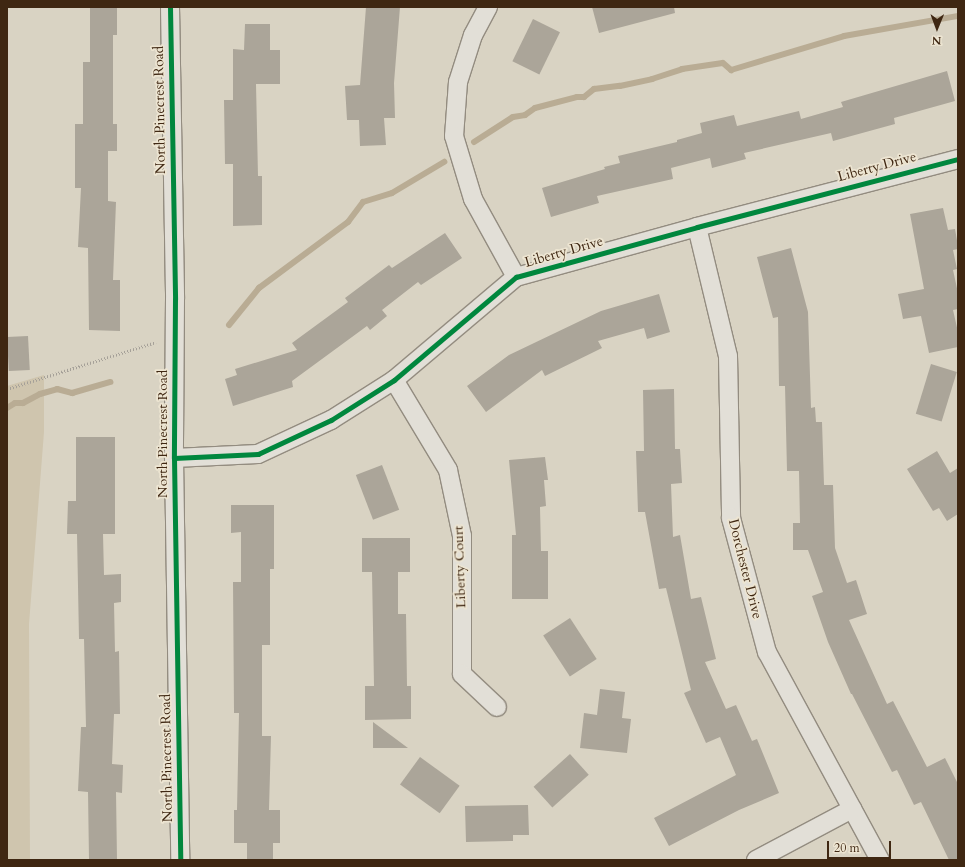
<!DOCTYPE html>
<style>
body{margin:0}
#map{position:relative;width:965px;height:867px;overflow:hidden;background:#d9d3c3;font-family:Cardo,serif}
div>[style]{position:absolute}
[style*='--x']{left:calc(var(--x)*1px);top:calc(var(--y)*1px);width:calc(var(--w)*1px);rotate:calc(var(--a)*1deg)}
.green>*{inset:0;background:#cfc5ae}
.stream>*{height:6px;margin:-3px;padding:0 3px;transform-origin:3px;border-radius:3px;background:#b9ac94}
.building>*{inset:0;background:#aba599;transform-origin:0 0}
.path>*{height:2.5px;margin-top:-1.25px;transform-origin:0;background:repeating-linear-gradient(90deg,#a5a098 0 1px,transparent 0 3px)}
.roads{filter:drop-shadow(1px 0 #938c80) drop-shadow(-1px 0 #938c80) drop-shadow(0 1px #938c80) drop-shadow(0 -1px #938c80)}
.street>*{height:18px;margin:-9px;padding:0 9px;transform-origin:9px;border-radius:9px;background:#e2dfd7}
.cycleway>*{height:5px;margin:-2.5px;padding:0 2.5px;transform-origin:2.5px;border-radius:2.5px;background:#00873e}
span{translate:-50% -50%;white-space:nowrap;text-align:center;line-height:1.15;-webkit-text-stroke:3.5px #ede5d2;paint-order:stroke}
.street-label{font-size:14px;color:#3f2712}
.frame{position:absolute;inset:0;border:8px solid #3f2712;pointer-events:none}
.north{position:absolute;left:917px;top:8px;width:40px;height:40px;-webkit-text-stroke:3px #ede5d2;paint-order:stroke;rotate:181deg;font-size:11px;font-weight:700;line-height:16px;text-align:center;color:#3f2712}
.north::after{content:'';display:block;margin:auto;width:14px;height:18px;background:#3f2712;clip-path:polygon(50% 0,100% 100%,50% 72%,0 100%)}
.scale{position:absolute;left:827px;top:841px;width:64px;height:18px;box-sizing:border-box;border:2px solid #3f2712;border-top:0;padding-left:5px;font-size:12px;line-height:14px;white-space:nowrap;color:#3f2712;-webkit-text-stroke:3px #ede5d2;paint-order:stroke}
</style>
<div id="map">
<div class="green">
<i style="clip-path:polygon(44px 375px,44px 432px,29px 624px,30px 860px,7px 860px,7px 386px)"></i>
</div>
<div class="stream">
<i style="--x:474;--y:142;--w:46;--a:-32.7"></i>
<i style="--x:513;--y:117;--w:12;--a:-9"></i>
<i style="--x:525;--y:115;--w:12;--a:-35"></i>
<i style="--x:535;--y:108;--w:43;--a:-14.7"></i>
<i style="--x:577;--y:97;--w:7;--a:0"></i>
<i style="--x:584;--y:97;--w:13;--a:-39"></i>
<i style="--x:594;--y:89;--w:26;--a:-7"></i>
<i style="--x:620;--y:86;--w:33;--a:-12"></i>
<i style="--x:652;--y:79;--w:32;--a:-18"></i>
<i style="--x:682;--y:69;--w:41;--a:-8.3"></i>
<i style="--x:723;--y:63;--w:11;--a:41"></i>
<i style="--x:731;--y:70;--w:118;--a:-16.7"></i>
<i style="--x:844;--y:36;--w:116;--a:-10"></i>
<i style="--x:229;--y:325;--w:48;--a:-51"></i>
<i style="--x:259;--y:288;--w:111;--a:-36.6"></i>
<i style="--x:348;--y:222;--w:25;--a:-53"></i>
<i style="--x:363;--y:202;--w:30;--a:-17"></i>
<i style="--x:392;--y:193;--w:61;--a:-30.8"></i>
<i style="--x:7;--y:408;--w:9;--a:-32"></i>
<i style="--x:15;--y:403;--w:8;--a:0"></i>
<i style="--x:23;--y:403;--w:19;--a:-28"></i>
<i style="--x:40;--y:394;--w:18;--a:-16"></i>
<i style="--x:57;--y:389;--w:16;--a:15"></i>
<i style="--x:72;--y:393;--w:40;--a:-16"></i>
</div>
<div class="building">
<i style="clip-path:polygon(90px 7px,117px 7px,117px 35px,113px 35px,113px 124px,117px 124px,117px 151px,108px 151px,108px 201px,116px 202px,113px 280px,120px 280px,120px 331px,89px 330px,88px 248px,78px 247px,81px 188px,75px 188px,75px 124px,83px 124px,83px 62px,90px 62px)"></i>
<i style="clip-path:polygon(366px 7px,400px 7px,394px 83px,395px 118px,384px 118px,386px 145px,360px 146px,359px 120px,347px 120px,345px 86px,360px 85px)"></i>
<i style="clip-path:polygon(592px 7px,674px 7px,675px 13px,599px 33px)"></i>
<i style="left:533px;top:19px;width:30px;height:47px;rotate:26deg"></i>
<i style="clip-path:polygon(245px 24px,270px 24px,270px 50px,280px 50px,280px 84px,256px 84px,258px 176px,262px 176px,262px 225px,233px 226px,233px 164px,225px 164px,224px 100px,233px 100px,233px 49px,244px 50px)"></i>
<i style="clip-path:polygon(947px 71px,955px 101px,894px 118px,895px 124px,833px 141px,831px 133px,744px 153px,746px 159px,712px 168px,710px 158px,671px 168px,673px 179px,597px 196px,599px 203px,551px 217px,542px 188px,605px 169px,604px 167px,620px 163px,618px 156px,677px 142px,677px 140px,702px 133px,700px 123px,734px 115px,737px 126px,799px 111px,801px 119px,843px 107px,841px 102px)"></i>
<i style="clip-path:polygon(943px 208px,948px 230px,955px 229px,958px 246px,958px 249px,953px 250px,957px 269px,953px 270px,958px 293px,958px 309px,953px 310px,958px 332px,958px 347px,929px 353px,921px 316px,903px 319px,898px 294px,924px 289px,910px 214px)"></i>
<i style="clip-path:polygon(445px 233px,462px 258px,421px 285px,418px 282px,382px 310px,387px 316px,370px 330px,367px 326px,292px 381px,293px 387px,233px 406px,225px 379px,237px 375px,235px 369px,297px 350px,292px 343px,348px 302px,345px 298px,389px 265px,392px 268px)"></i>
<i style="clip-path:polygon(791px 248px,808px 312px,811px 408px,815px 407px,816px 422px,822px 422px,824px 485px,833px 485px,835px 548px,847px 583px,856px 580px,867px 614px,849px 620px,887px 704px,893px 701px,927px 767px,945px 758px,958px 784px,958px 860px,949px 860px,921px 802px,914px 805px,897px 770px,892px 772px,852px 694px,851px 694px,828px 642px,812px 596px,823px 592px,808px 550px,793px 550px,793px 523px,800px 523px,799px 471px,787px 471px,785px 386px,779px 386px,778px 317px,773px 318px,757px 257px)"></i>
<i style="clip-path:polygon(659px 294px,670px 332px,647px 339px,644px 328px,598px 341px,602px 348px,545px 376px,542px 370px,486px 412px,467px 386px,509px 355px,601px 311px)"></i>
<i style="left:28px;top:336px;width:34px;height:21px;rotate:87deg"></i>
<i style="left:931px;top:364px;width:27px;height:52px;rotate:17deg"></i>
<i style="clip-path:polygon(674px 389px,675px 449px,680px 449px,682px 483px,671px 484px,673px 537px,680px 535px,691px 599px,701px 597px,716px 659px,705px 662px,726px 709px,736px 705px,752px 741px,757px 739px,779px 793px,739px 810px,669px 846px,654px 818px,736px 775px,720px 737px,706px 743px,684px 693px,691px 690px,666px 588px,659px 589px,645px 512px,638px 512px,636px 451px,644px 451px,643px 390px)"></i>
<i style="clip-path:polygon(76px 437px,115px 437px,115px 534px,103px 534px,104px 575px,121px 574px,121px 602px,114px 603px,115px 652px,119px 651px,120px 714px,114px 714px,112px 764px,123px 765px,122px 793px,116px 792px,117px 860px,89px 860px,88px 792px,78px 791px,81px 727px,86px 727px,84px 639px,79px 639px,77px 534px,67px 534px,68px 501px,76px 501px)"></i>
<i style="clip-path:polygon(937px 451px,950px 473px,958px 468px,958px 514px,947px 521px,939px 508px,933px 511px,907px 469px)"></i>
<i style="clip-path:polygon(545px 457px,548px 480px,544px 480px,546px 506px,540px 507px,541px 551px,548px 551px,548px 599px,512px 599px,512px 535px,516px 535px,509px 460px)"></i>
<i style="left:382px;top:465px;width:48px;height:28px;rotate:69deg"></i>
<i style="clip-path:polygon(231px 505px,274px 505px,274px 569px,270px 569px,270px 645px,262px 645px,262px 736px,271px 736px,269px 810px,280px 810px,280px 843px,273px 843px,273px 860px,247px 860px,247px 843px,234px 843px,234px 810px,237px 810px,239px 713px,234px 713px,233px 582px,241px 582px,241px 532px,231px 533px)"></i>
<i style="clip-path:polygon(362px 538px,410px 538px,410px 572px,398px 572px,398px 614px,406px 614px,407px 686px,411px 686px,411px 719px,365px 720px,365px 686px,374px 686px,372px 572px,362px 572px)"></i>
<i style="left:570px;top:618px;width:49px;height:32px;rotate:57deg"></i>
<i style="clip-path:polygon(600px 689px,625px 692px,622px 718px,631px 719px,627px 753px,580px 748px,584px 713px,597px 715px)"></i>
<i style="clip-path:polygon(373px 722px,408px 748px,373px 748px)"></i>
<i style="left:570px;top:754px;width:28px;height:49px;rotate:48deg"></i>
<i style="left:420px;top:757px;width:49px;height:34px;rotate:36deg"></i>
<i style="clip-path:polygon(528px 805px,529px 835px,513px 835px,513px 841px,466px 842px,465px 806px)"></i>
</div>
<div class="path">
<i style="--x:7;--y:389;--w:156;--a:-17.5"></i>
</div>
<div class="roads">
<div class="street">
<i style="--x:170;--y:7;--w:292;--a:89"></i>
<i style="--x:175;--y:299;--w:159;--a:90.4"></i>
<i style="--x:174;--y:458;--w:402;--a:89.1"></i>
<i style="--x:488;--y:7;--w:32;--a:118"></i>
<i style="--x:473;--y:35;--w:49;--a:107.7"></i>
<i style="--x:458;--y:82;--w:54;--a:94.2"></i>
<i style="--x:454;--y:136;--w:66;--a:73.2"></i>
<i style="--x:473;--y:199;--w:89;--a:61.1"></i>
<i style="--x:697;--y:227;--w:133;--a:76.5"></i>
<i style="--x:728;--y:356;--w:162;--a:88.9"></i>
<i style="--x:731;--y:518;--w:139;--a:75"></i>
<i style="--x:767;--y:652;--w:237;--a:61.5"></i>
<i style="--x:394;--y:380;--w:105;--a:59"></i>
<i style="--x:448;--y:470;--w:67;--a:78"></i>
<i style="--x:462;--y:536;--w:138;--a:90"></i>
<i style="--x:462;--y:674;--w:48;--a:43.3"></i>
<i style="--x:174;--y:458;--w:84;--a:-2.7"></i>
<i style="--x:258;--y:454;--w:81;--a:-25"></i>
<i style="--x:331;--y:420;--w:75;--a:-32.4"></i>
<i style="--x:394;--y:380;--w:160;--a:-40.2"></i>
<i style="--x:516;--y:277;--w:188;--a:-15.4"></i>
<i style="--x:697;--y:227;--w:270;--a:-14.6"></i>
<i style="--x:756;--y:860;--w:109;--a:-28"></i>
</div>
</div>
<div class="cycleway">
<i style="--x:170;--y:7;--w:292;--a:89"></i>
<i style="--x:175;--y:299;--w:159;--a:90.4"></i>
<i style="--x:174;--y:458;--w:402;--a:89.1"></i>
<i style="--x:174;--y:458;--w:84;--a:-2.7"></i>
<i style="--x:258;--y:454;--w:81;--a:-25"></i>
<i style="--x:331;--y:420;--w:75;--a:-32.4"></i>
<i style="--x:394;--y:380;--w:160;--a:-40.2"></i>
<i style="--x:516;--y:277;--w:188;--a:-15.4"></i>
<i style="--x:697;--y:227;--w:270;--a:-14.6"></i>
</div>
<div class="street-label">
<span style="left:160px;top:110px;rotate:-91deg">North Pinecrest Road</span>
<span style="left:877px;top:167px;rotate:-15deg">Liberty Drive</span>
<span style="left:564px;top:252px;rotate:-16deg">Liberty Drive</span>
<span style="left:163px;top:434px;rotate:-90deg">North Pinecrest Road</span>
<span style="left:460px;top:567px;rotate:-92deg">Liberty Court</span>
<span style="left:745px;top:569px;rotate:76deg">Dorchester Drive</span>
<span style="left:167px;top:758px;rotate:-91deg">North Pinecrest Road</span>
</div>
<div class="frame"></div>
<div class="north">N</div>
<div class="scale">20 m</div>
</div>
